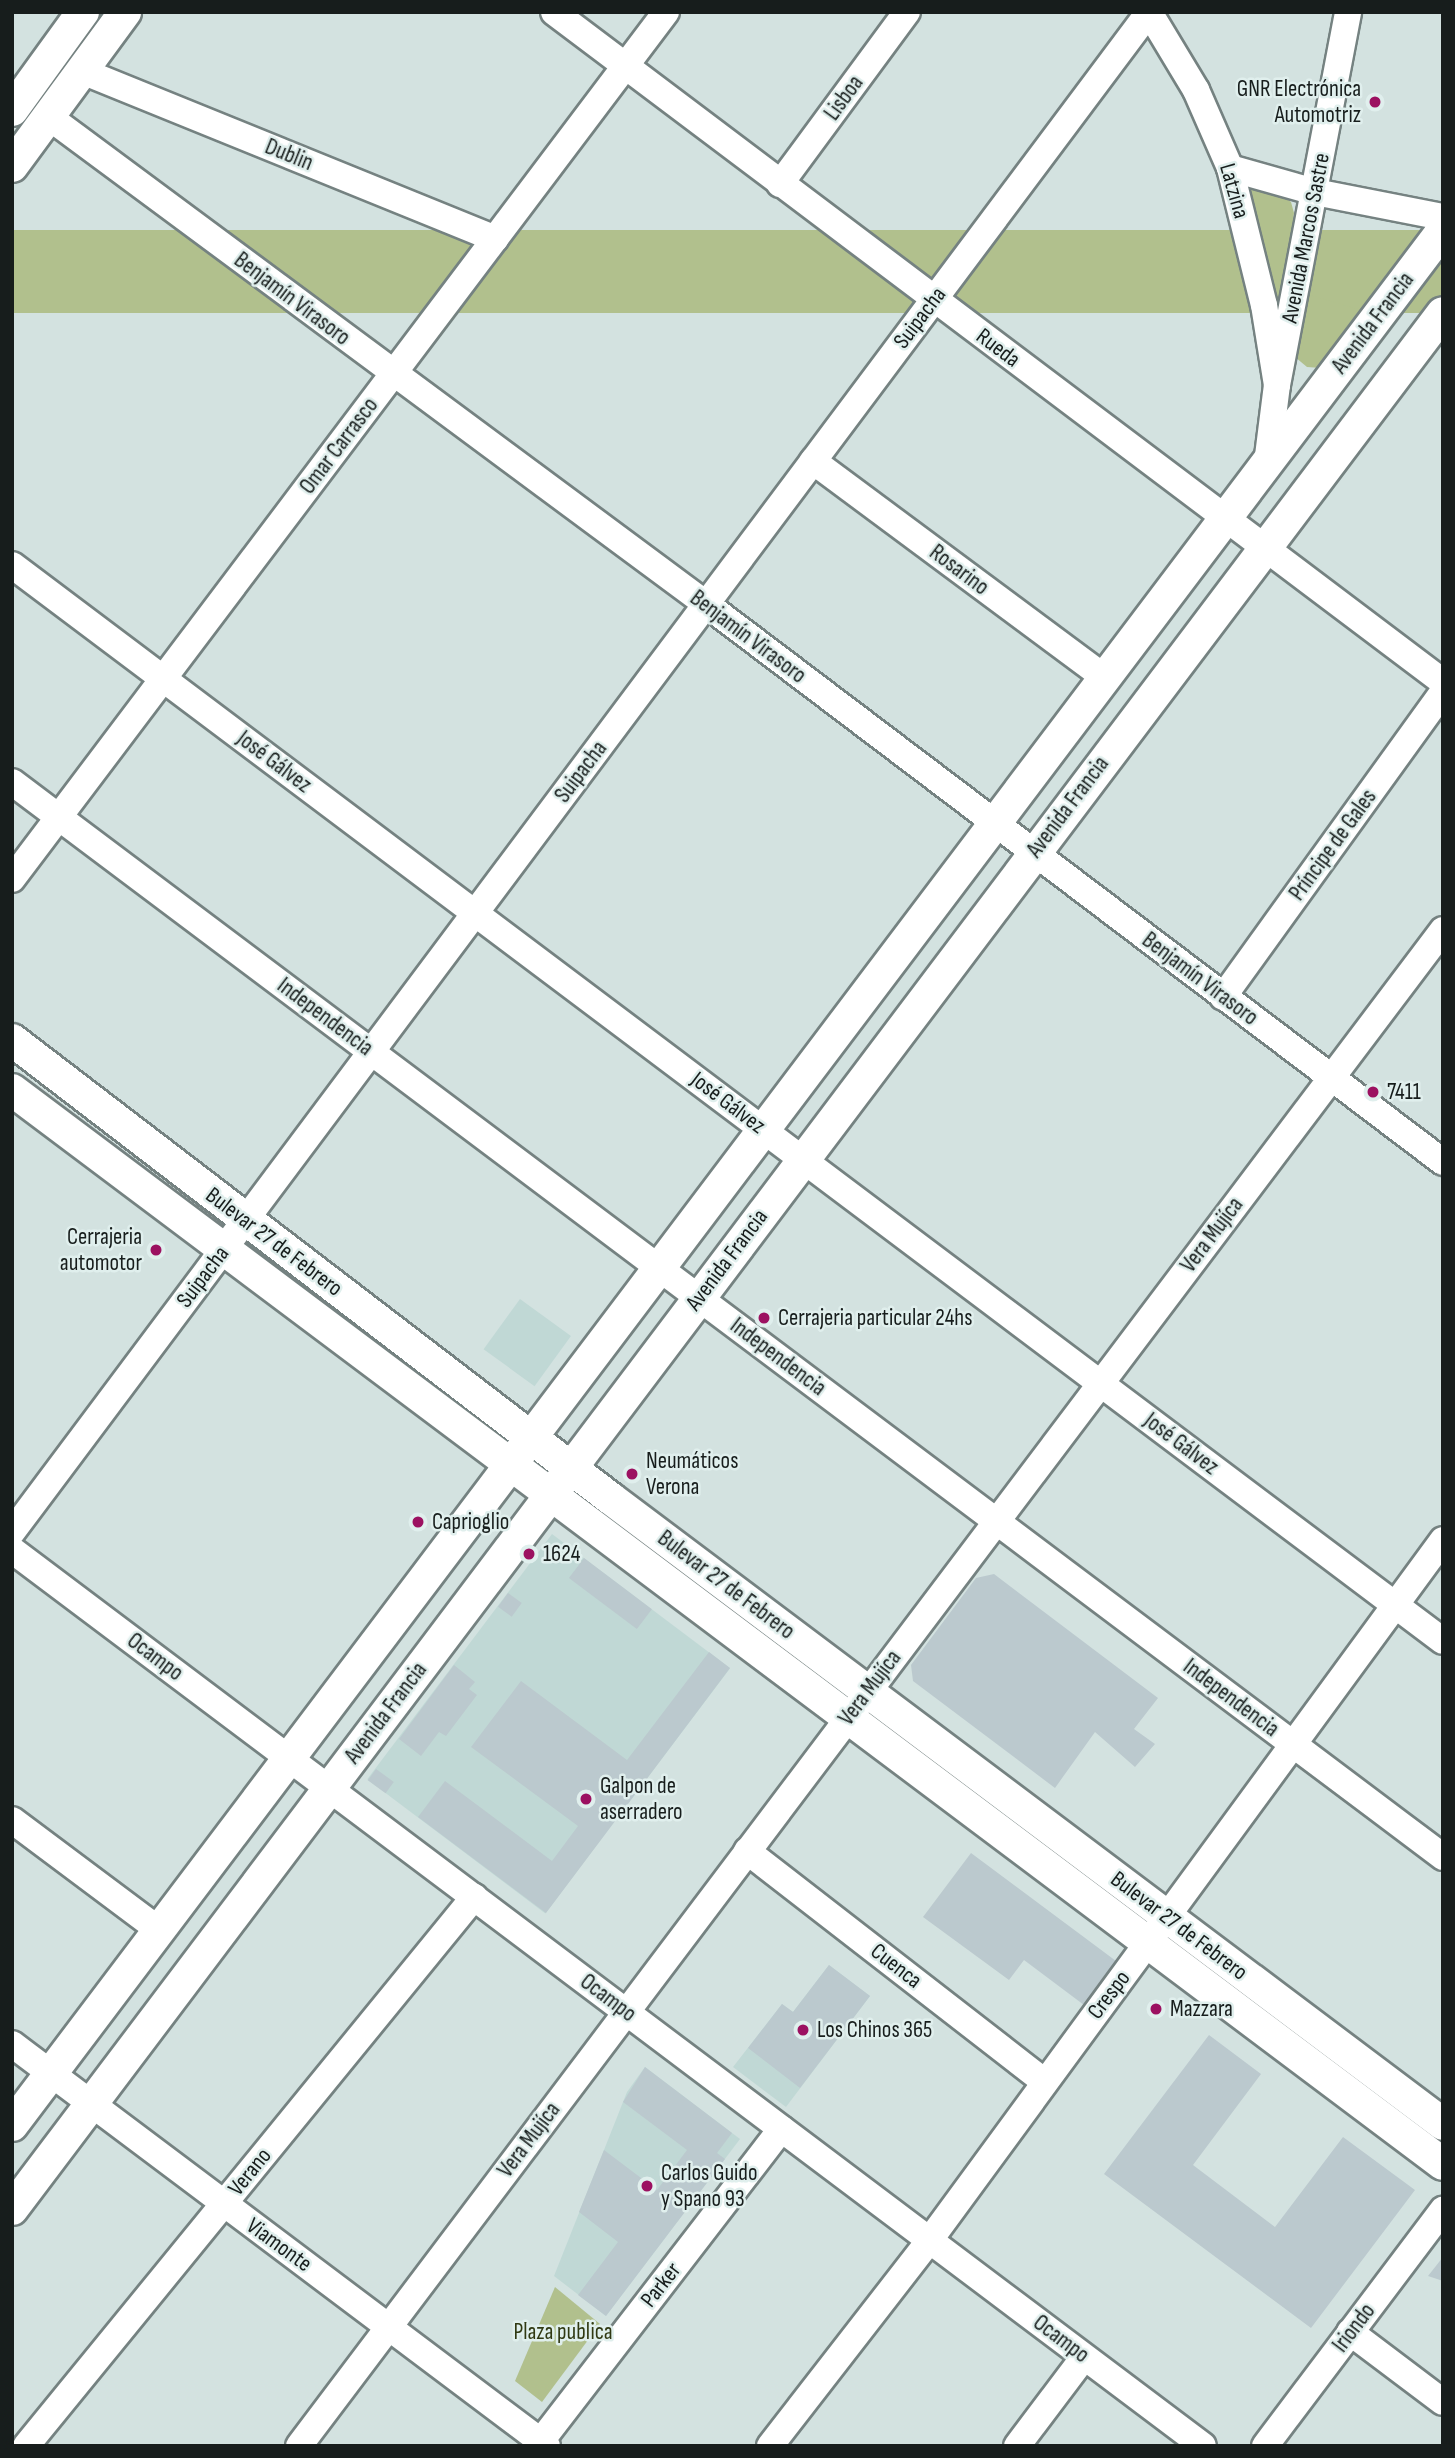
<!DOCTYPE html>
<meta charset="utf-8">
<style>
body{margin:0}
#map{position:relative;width:1455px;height:2458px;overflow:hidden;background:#d3e2e0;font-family:"Sofia Sans Condensed",sans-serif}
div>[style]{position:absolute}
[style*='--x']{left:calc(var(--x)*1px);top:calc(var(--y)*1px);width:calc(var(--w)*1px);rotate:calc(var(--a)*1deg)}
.built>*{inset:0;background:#c0d8d5;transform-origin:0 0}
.green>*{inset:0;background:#b1c08d;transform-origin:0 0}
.building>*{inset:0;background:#bbc9ce;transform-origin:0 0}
.roads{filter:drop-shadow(2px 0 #758281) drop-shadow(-2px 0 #758281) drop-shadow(0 2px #758281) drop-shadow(0 -2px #758281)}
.minor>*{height:26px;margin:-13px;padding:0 13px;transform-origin:13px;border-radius:13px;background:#fff}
.major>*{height:32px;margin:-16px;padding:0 16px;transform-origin:16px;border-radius:16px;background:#fff}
.dots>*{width:19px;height:19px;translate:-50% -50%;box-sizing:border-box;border:4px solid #e0efed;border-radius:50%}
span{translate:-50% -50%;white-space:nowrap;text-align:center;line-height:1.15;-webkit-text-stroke:5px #e0efed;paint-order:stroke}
.poi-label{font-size:23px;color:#171d1c}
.right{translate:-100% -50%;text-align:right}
.left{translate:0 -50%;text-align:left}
.street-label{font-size:23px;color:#171d1c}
.park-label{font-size:23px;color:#303913}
.frame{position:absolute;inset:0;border:14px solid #171d1c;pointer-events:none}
</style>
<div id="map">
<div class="built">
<i style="left:520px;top:1299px;width:63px;height:62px;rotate:36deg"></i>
<i style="left:552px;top:1534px;width:223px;height:307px;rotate:37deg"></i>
<i style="clip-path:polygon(829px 1965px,870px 1996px,786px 2107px,733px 2067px,782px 2004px,793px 2012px)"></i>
<i style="clip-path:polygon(645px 2067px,740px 2139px,606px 2316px,554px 2276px,627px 2092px)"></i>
</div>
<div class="green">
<i style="clip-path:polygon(1252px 187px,1279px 193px,1291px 202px,1294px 213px,1284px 301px,1277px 309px,1272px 305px,1264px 249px,1248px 196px)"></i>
<i style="left:1443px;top:230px;width:83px;height:2375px;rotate:90deg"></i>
<i style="clip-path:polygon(1303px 293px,1364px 311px,1321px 368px,1307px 367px,1295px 357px)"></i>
<i style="clip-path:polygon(555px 2287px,600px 2324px,542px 2402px,515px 2381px)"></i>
</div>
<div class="building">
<i style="left:584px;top:1558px;width:85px;height:25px;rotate:37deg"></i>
<i style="clip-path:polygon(994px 1574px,1158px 1698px,1134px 1729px,1155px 1744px,1135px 1767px,1095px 1732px,1055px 1788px,913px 1681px,911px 1665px,976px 1578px)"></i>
<i style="left:508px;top:1593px;width:17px;height:17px;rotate:36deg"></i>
<i style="clip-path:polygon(709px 1652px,730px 1668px,546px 1913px,418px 1817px,445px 1781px,552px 1861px,578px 1826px,471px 1747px,521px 1681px,627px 1760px)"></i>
<i style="clip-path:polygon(454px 1665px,475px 1682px,469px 1689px,477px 1695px,446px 1736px,439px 1732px,421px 1756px,399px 1739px)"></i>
<i style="left:376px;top:1769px;width:22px;height:14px;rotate:36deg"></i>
<i style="clip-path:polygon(971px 1853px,1116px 1961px,1084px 2005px,1024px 1960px,1009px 1980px,923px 1917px)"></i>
<i style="clip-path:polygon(829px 1965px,870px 1996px,800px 2088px,748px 2048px,782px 2004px,793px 2012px)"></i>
<i style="clip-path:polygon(1209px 2035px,1261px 2074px,1193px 2165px,1275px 2227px,1343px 2137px,1415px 2190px,1311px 2328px,1104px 2174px)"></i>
<i style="clip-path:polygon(645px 2067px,732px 2133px,717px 2153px,725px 2159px,606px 2316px,578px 2295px,618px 2242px,579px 2212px,604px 2150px,657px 2190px,687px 2150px,623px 2102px)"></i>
<i style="clip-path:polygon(1443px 2257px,1443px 2281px,1428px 2276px)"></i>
</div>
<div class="roads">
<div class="minor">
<i style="--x:554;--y:12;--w:1113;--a:37"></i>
<i style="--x:82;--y:71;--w:446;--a:22.1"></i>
<i style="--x:49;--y:117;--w:818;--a:36.55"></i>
<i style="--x:706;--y:604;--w:924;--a:37.13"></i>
<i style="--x:1230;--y:168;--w:88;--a:15.8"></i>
<i style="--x:1315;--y:192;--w:130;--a:11.1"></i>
<i style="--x:780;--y:184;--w:214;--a:-53.6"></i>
<i style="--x:813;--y:461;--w:364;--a:36.6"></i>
<i style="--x:1267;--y:464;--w:80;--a:-82.8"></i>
<i style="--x:1277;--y:385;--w:380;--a:-79.2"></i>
<i style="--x:12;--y:565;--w:1790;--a:36.94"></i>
<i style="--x:12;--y:782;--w:1790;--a:36.91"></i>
<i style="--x:12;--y:879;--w:1086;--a:-52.97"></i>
<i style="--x:1223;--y:997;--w:376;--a:-54.2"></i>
<i style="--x:12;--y:1532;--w:1898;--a:-53.2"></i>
<i style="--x:1149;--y:12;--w:91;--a:58.9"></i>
<i style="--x:1196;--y:90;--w:85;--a:66.4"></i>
<i style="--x:1230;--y:168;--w:141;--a:76.1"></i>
<i style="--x:1264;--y:305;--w:81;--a:80.8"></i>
<i style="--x:12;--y:1550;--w:1490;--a:36.95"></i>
<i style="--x:12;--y:1820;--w:184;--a:36.8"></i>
<i style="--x:747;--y:1851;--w:376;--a:37.8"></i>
<i style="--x:12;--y:2044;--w:669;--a:36.92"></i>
<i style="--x:1350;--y:2332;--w:116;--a:37"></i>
<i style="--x:541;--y:2441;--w:394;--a:-52.4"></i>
<i style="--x:26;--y:2446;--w:709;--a:-50.78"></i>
<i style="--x:299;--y:2446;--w:1899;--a:-52.96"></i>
<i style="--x:770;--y:2446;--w:259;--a:-52.2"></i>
<i style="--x:929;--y:2241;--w:869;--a:-53.75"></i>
<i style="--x:1017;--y:2446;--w:111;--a:-53"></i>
<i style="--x:1265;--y:2446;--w:296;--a:-53"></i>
</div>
<div class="major">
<i style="--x:12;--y:110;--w:121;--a:-54.1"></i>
<i style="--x:12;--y:166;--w:191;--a:-53.7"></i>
<i style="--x:12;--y:1040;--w:753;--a:37.45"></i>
<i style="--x:610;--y:1498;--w:1042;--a:36.92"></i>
<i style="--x:12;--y:1090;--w:1789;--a:36.89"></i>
<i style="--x:12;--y:2125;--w:2375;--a:-52.94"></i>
<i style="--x:12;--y:2209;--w:2375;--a:-52.96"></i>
</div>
</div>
<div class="dots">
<i style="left:1375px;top:102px;background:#9c1161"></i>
<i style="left:1373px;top:1092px;background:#9c1161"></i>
<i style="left:156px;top:1250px;background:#9c1161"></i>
<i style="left:764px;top:1318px;background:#9c1161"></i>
<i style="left:632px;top:1474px;background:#9c1161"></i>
<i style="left:418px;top:1522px;background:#9c1161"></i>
<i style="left:529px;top:1554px;background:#9c1161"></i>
<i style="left:586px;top:1799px;background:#9c1161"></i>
<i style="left:1156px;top:2009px;background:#9c1161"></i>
<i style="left:803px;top:2030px;background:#9c1161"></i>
<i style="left:647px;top:2186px;background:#9c1161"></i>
</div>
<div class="poi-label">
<span class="right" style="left:1361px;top:102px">GNR Electrónica<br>Automotriz</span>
<span class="left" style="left:1387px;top:1092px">7411</span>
<span class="right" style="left:142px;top:1250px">Cerrajeria<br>automotor</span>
<span class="left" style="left:778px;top:1318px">Cerrajeria particular 24hs</span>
<span class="left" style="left:646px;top:1474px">Neumáticos<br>Verona</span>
<span class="left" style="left:432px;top:1522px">Caprioglio</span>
<span class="left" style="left:543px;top:1554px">1624</span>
<span class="left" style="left:600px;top:1799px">Galpon de<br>aserradero</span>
<span class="left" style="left:1170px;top:2009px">Mazzara</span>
<span class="left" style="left:817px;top:2030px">Los Chinos 365</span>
<span class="left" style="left:661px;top:2186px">Carlos Guido<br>y Spano 93</span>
</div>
<div class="street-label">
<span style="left:844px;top:98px;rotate:-54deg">Lisboa</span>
<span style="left:289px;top:155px;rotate:22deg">Dublin</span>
<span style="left:1234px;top:191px;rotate:74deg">Latzina</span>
<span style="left:1306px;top:238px;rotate:-79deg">Avenida Marcos Sastre</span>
<span style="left:292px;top:299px;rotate:37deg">Benjamín Virasoro</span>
<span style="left:920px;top:318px;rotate:-53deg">Suipacha</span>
<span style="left:1373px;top:323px;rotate:-53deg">Avenida Francia</span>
<span style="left:998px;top:348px;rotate:37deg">Rueda</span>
<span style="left:339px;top:446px;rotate:-53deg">Omar Carrasco</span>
<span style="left:959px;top:570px;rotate:37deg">Rosarino</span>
<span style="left:748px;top:637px;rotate:37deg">Benjamín Virasoro</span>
<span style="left:274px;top:762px;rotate:37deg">José Gálvez</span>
<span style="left:581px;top:772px;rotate:-53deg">Suipacha</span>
<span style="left:1068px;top:807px;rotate:-53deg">Avenida Francia</span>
<span style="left:1333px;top:845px;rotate:-54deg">Príncipe de Gales</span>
<span style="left:1200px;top:979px;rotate:37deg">Benjamín Virasoro</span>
<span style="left:325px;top:1017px;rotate:37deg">Independencia</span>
<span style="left:728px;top:1103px;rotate:37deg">José Gálvez</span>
<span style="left:1212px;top:1235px;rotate:-53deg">Vera Mujíca</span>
<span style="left:274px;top:1242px;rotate:37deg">Bulevar 27 de Febrero</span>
<span style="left:727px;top:1260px;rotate:-53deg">Avenida Francia</span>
<span style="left:203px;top:1277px;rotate:-53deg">Suipacha</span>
<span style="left:778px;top:1357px;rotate:37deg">Independencia</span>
<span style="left:1181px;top:1444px;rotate:37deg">José Gálvez</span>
<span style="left:726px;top:1585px;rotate:37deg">Bulevar 27 de Febrero</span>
<span style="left:155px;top:1657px;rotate:37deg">Ocampo</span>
<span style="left:870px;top:1688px;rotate:-53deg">Vera Mujíca</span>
<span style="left:1231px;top:1698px;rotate:37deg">Independencia</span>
<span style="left:386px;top:1713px;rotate:-53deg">Avenida Francia</span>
<span style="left:1179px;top:1926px;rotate:37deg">Bulevar 27 de Febrero</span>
<span style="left:896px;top:1966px;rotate:38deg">Cuenca</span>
<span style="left:1109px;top:1995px;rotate:-53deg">Crespo</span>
<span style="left:608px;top:1998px;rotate:37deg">Ocampo</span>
<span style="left:529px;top:2140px;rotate:-53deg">Vera Mujíca</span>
<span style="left:250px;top:2172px;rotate:-51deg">Verano</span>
<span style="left:279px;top:2245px;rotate:36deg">Viamonte</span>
<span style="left:661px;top:2285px;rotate:-52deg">Parker</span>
<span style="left:1354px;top:2328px;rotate:-53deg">Iriondo</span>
<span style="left:1061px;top:2339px;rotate:37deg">Ocampo</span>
</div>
<div class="park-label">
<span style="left:563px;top:2332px">Plaza publica</span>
</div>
<div class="frame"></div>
</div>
